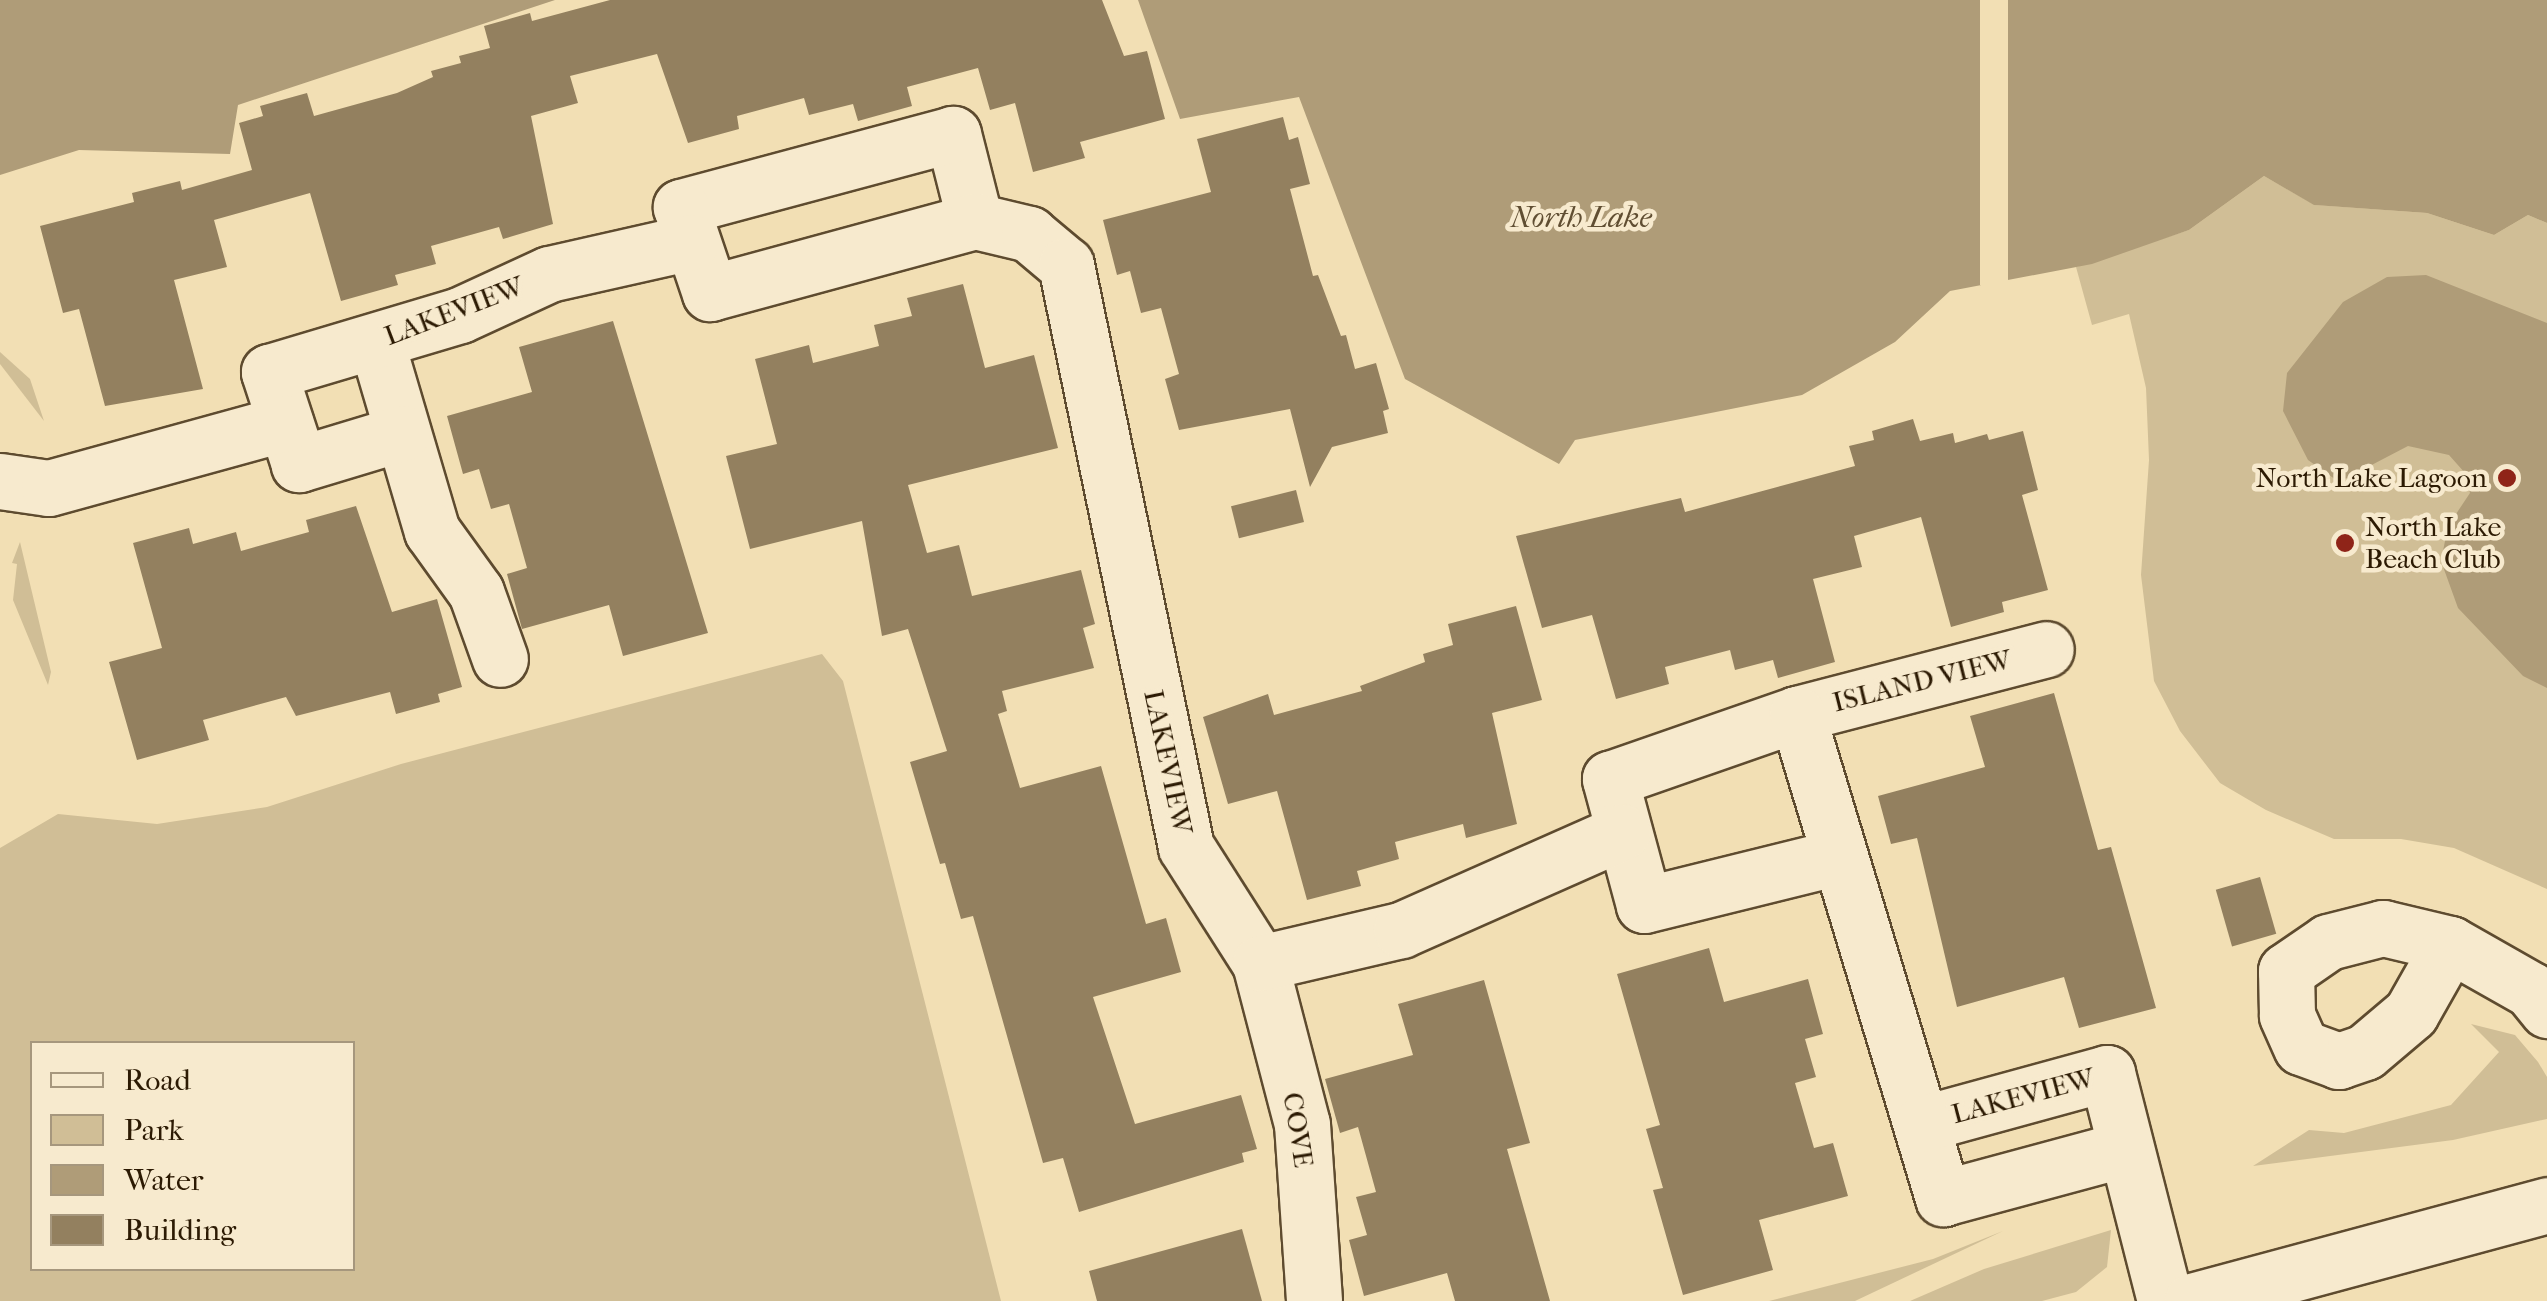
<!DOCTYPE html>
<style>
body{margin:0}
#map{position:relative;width:2547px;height:1301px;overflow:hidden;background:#f2dfb4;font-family:"IM FELL French Canon",serif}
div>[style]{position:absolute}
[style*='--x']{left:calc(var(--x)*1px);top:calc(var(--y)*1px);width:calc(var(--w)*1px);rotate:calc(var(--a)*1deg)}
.green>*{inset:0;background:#d0be96}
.water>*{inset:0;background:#af9c78}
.pier>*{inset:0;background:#f2dfb4;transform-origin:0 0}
.building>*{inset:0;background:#93805f;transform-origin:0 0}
.roads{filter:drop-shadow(2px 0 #5e4b2f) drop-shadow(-2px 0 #5e4b2f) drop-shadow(0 2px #5e4b2f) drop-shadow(0 -2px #5e4b2f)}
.minor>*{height:55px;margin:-27.5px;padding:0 27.5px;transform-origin:27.5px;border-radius:27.5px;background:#f7eace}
.dots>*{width:28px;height:28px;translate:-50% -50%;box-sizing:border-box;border:5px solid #f7eace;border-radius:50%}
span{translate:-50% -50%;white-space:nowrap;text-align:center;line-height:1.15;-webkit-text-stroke:9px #f7eace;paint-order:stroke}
.street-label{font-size:28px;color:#2c1a03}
.poi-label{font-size:28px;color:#2c1a03}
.right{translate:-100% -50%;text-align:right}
.left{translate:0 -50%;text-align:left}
.water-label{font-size:30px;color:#604e32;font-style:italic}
.legend{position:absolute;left:30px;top:1041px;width:325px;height:230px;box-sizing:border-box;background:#f7eace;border:2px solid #a6977d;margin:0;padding:12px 18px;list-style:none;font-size:30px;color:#2c1a03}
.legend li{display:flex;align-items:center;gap:20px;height:50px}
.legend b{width:50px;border:2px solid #a6977d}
</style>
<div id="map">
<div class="green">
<i style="clip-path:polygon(2264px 176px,2315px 205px,2427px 213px,2494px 235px,2528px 215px,2547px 223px,2547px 889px,2454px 848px,2401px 839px,2334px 839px,2266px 810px,2220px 783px,2180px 731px,2154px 681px,2141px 575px,2149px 460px,2146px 388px,2129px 314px,2092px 325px,2076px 267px,2189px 230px)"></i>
<i style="clip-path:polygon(0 352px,30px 379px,44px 421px,0 364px)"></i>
<i style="clip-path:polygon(20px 542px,51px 672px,48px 685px,13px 600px,17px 564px,12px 563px)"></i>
<i style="clip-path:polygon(evenodd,822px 654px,843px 681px,1001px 1301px,0 1301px,0 848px,58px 814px,157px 824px,267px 807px,401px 764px,822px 654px,32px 1044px,352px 1044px,352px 1268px,32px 1268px,32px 1044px)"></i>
<i style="clip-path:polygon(2471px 1024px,2515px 1035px,2538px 1062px,2547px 1077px,2547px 1119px,2453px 1140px,2253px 1166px,2309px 1130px,2344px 1133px,2451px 1105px,2499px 1052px)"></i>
<i style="clip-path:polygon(2111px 1230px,2107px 1267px,2076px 1292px,2042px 1301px,1910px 1301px,1984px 1269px)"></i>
<i style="clip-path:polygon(2003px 1231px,1855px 1301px,1769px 1301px,1933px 1259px)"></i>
</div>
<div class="water">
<i style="clip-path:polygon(0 0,555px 0,238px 105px,230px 154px,79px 150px,0 175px)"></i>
<i style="clip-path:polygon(1138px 0,2547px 0,2547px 223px,2528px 215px,2494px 235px,2427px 213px,2314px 205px,2264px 176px,2189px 230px,2092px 264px,1950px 291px,1895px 342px,1802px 395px,1575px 440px,1559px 464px,1405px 379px,1299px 97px,1180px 119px)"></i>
<i style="clip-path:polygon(2426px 275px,2547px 323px,2547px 688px,2523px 676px,2458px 608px,2441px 561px,2448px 526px,2470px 493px,2465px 473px,2449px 455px,2408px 446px,2339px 482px,2308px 460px,2283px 411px,2287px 373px,2343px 302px,2387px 277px)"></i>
</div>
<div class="pier">
<i style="left:1980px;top:0;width:28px;height:285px"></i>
</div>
<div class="building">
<i style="clip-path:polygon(610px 0,1102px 0,1124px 56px,1147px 51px,1165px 119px,1080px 142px,1085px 158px,1033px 172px,1015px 103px,990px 110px,978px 68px,907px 87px,912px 106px,858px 121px,853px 104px,809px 115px,804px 98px,737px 116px,739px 129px,688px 143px,657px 54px,570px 76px,578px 103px,531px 116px,553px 224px,503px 239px,499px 227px,431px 246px,436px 264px,395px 275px,398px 285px,341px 301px,310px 193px,214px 220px,227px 267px,174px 280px,203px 389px,105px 406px,79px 309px,63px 313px,40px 226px,134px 202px,132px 193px,180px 181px,182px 190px,252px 170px,239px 123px,263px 116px,260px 106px,307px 93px,314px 116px,397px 93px,433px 77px,431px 71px,461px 63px,459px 56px,490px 48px,484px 26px,530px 13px,532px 21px)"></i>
<i style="clip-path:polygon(1283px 117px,1289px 140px,1298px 137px,1310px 184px,1290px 189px,1313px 276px,1318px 275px,1341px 336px,1346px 335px,1355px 369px,1376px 363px,1389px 409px,1383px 411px,1388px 433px,1332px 447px,1310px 487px,1290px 409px,1179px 430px,1165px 379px,1179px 374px,1161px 308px,1141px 313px,1130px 271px,1117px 275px,1103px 220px,1211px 192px,1197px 139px)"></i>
<i style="clip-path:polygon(963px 284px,985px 368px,1034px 355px,1058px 448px,908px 485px,927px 553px,959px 545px,972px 596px,1081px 570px,1095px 624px,1083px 628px,1094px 668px,1002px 691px,1007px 711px,998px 714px,1020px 788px,1101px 766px,1146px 924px,1166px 918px,1181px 972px,1093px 997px,1135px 1124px,1241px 1095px,1257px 1149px,1242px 1153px,1244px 1162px,1079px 1212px,1063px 1158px,1043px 1163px,973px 916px,961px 919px,945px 863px,940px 864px,910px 762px,947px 751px,908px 629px,882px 636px,862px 521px,750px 549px,726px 456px,777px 444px,755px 359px,809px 345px,813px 363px,879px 346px,874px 325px,912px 316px,907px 298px)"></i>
<i style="clip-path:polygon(613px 321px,708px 633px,623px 656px,609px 605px,522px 629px,507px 574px,527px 568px,509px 504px,491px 509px,479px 469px,463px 474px,447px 416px,532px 392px,519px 347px)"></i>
<i style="clip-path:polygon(1913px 419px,1920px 441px,1953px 433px,1955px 443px,1987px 434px,1989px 440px,2023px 431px,2038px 490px,2022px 495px,2048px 590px,2002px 602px,2004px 612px,1951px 627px,1921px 517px,1854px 536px,1862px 567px,1813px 579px,1835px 662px,1778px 678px,1773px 660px,1735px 670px,1730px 650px,1665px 667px,1669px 684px,1616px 699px,1592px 615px,1542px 628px,1516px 536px,1681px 498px,1685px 512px,1855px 466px,1849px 446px,1874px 440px,1872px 431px)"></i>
<i style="left:1296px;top:490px;width:33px;height:67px;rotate:76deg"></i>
<i style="clip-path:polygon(356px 506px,392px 612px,437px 599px,462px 687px,438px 694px,440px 702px,396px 714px,390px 692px,296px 716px,286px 697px,203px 720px,209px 740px,137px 760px,109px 662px,162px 648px,133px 543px,189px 528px,193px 544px,236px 532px,241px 551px,309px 532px,306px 520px)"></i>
<i style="clip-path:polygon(1516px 606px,1542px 700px,1492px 713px,1517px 824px,1466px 838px,1463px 824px,1395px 842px,1399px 859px,1357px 871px,1361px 886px,1307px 900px,1277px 791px,1228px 804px,1203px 717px,1268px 694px,1274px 715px,1362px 691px,1360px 686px,1425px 662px,1423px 654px,1453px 645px,1448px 624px)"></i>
<i style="clip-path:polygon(2054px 693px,2098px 850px,2111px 847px,2156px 1008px,2079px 1028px,2064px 977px,1957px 1007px,1917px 838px,1891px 844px,1878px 796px,1985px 767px,1970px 716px)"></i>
<i style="left:2260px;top:877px;width:59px;height:46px;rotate:74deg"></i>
<i style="clip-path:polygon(1709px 948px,1724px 1002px,1808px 979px,1823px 1034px,1805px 1039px,1816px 1077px,1795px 1083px,1814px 1148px,1833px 1143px,1848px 1196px,1759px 1220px,1773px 1270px,1683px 1295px,1653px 1190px,1663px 1188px,1646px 1129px,1660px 1125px,1617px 974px)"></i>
<i style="clip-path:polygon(1484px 980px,1530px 1143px,1507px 1149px,1550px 1301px,1455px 1301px,1447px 1273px,1364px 1296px,1349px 1240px,1367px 1235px,1356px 1197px,1376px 1192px,1358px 1127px,1340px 1133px,1325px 1079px,1413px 1055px,1398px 1004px)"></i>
<i style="clip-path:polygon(1242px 1229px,1262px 1301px,1097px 1301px,1089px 1271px)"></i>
</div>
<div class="roads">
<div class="minor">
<i style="--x:975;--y:221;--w:90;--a:-104.2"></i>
<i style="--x:953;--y:134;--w:282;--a:165"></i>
<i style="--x:681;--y:207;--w:91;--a:71.4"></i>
<i style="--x:710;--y:293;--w:275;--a:-15.2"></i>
<i style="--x:975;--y:221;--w:56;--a:13.5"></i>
<i style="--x:1029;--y:234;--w:48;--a:40"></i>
<i style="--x:1066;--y:265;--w:594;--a:78.35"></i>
<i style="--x:1186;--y:847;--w:138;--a:57.5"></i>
<i style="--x:1260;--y:963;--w:166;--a:75.4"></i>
<i style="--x:1302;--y:1124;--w:177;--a:86.1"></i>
<i style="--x:376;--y:341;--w:198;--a:73.6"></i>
<i style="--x:432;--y:531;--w:75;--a:54.2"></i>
<i style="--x:476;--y:592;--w:71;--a:70.3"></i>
<i style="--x:402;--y:433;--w:108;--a:163.2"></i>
<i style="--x:299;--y:464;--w:97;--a:-108.1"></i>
<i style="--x:269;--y:372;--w:199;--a:-16.6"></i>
<i style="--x:460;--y:315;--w:98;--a:-24.7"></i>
<i style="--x:549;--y:274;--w:146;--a:-12.7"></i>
<i style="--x:0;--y:481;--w:49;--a:8.1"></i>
<i style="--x:49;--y:488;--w:245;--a:-15.4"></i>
<i style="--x:1797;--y:714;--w:257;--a:-14.6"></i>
<i style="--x:1838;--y:857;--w:200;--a:166.1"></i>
<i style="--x:1644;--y:905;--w:131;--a:-105.1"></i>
<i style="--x:1610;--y:779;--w:198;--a:-19.2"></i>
<i style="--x:1797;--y:714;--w:506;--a:73.21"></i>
<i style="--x:1943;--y:1198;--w:188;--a:-15.1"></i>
<i style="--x:2450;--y:944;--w:79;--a:119.5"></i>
<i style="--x:2411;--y:1013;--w:60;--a:139.7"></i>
<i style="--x:2365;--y:1052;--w:28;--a:161"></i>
<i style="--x:2339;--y:1061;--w:40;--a:-159.8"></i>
<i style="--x:2301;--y:1047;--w:35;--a:-114"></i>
<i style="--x:2287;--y:1015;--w:44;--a:-91.3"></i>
<i style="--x:2286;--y:971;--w:51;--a:-34.6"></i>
<i style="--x:2328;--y:942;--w:57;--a:-14.3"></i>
<i style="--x:2383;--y:928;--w:69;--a:13.4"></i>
<i style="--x:2450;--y:944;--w:93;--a:29.6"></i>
<i style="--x:2531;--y:990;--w:26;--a:51"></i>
<i style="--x:1260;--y:963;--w:145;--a:-13.2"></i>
<i style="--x:1401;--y:930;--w:242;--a:-23.9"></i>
<i style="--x:1921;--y:1124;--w:193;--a:-15.3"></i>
<i style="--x:2107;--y:1073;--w:235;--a:75.7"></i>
<i style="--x:2192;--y:1301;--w:368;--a:-15.1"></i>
</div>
</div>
<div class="dots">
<i style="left:2507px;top:478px;background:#8f2418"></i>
<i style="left:2345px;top:543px;background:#8f2418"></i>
</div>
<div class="street-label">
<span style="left:454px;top:311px;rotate:-21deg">LAKEVIEW</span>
<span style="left:1922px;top:681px;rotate:-14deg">ISLAND VIEW</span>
<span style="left:1168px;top:762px;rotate:78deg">LAKEVIEW</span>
<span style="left:2023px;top:1096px;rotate:-15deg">LAKEVIEW</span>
<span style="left:1298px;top:1130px;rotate:81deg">COVE</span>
</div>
<div class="poi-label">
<span class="right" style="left:2487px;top:478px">North Lake Lagoon</span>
<span class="left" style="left:2365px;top:543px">North Lake<br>Beach Club</span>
</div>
<div class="water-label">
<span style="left:1581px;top:218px">North Lake</span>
</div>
<ul class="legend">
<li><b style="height:12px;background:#f7eace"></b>Road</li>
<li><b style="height:28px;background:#d0be96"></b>Park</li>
<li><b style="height:28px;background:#af9c78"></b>Water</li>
<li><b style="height:28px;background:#93805f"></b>Building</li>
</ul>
</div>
